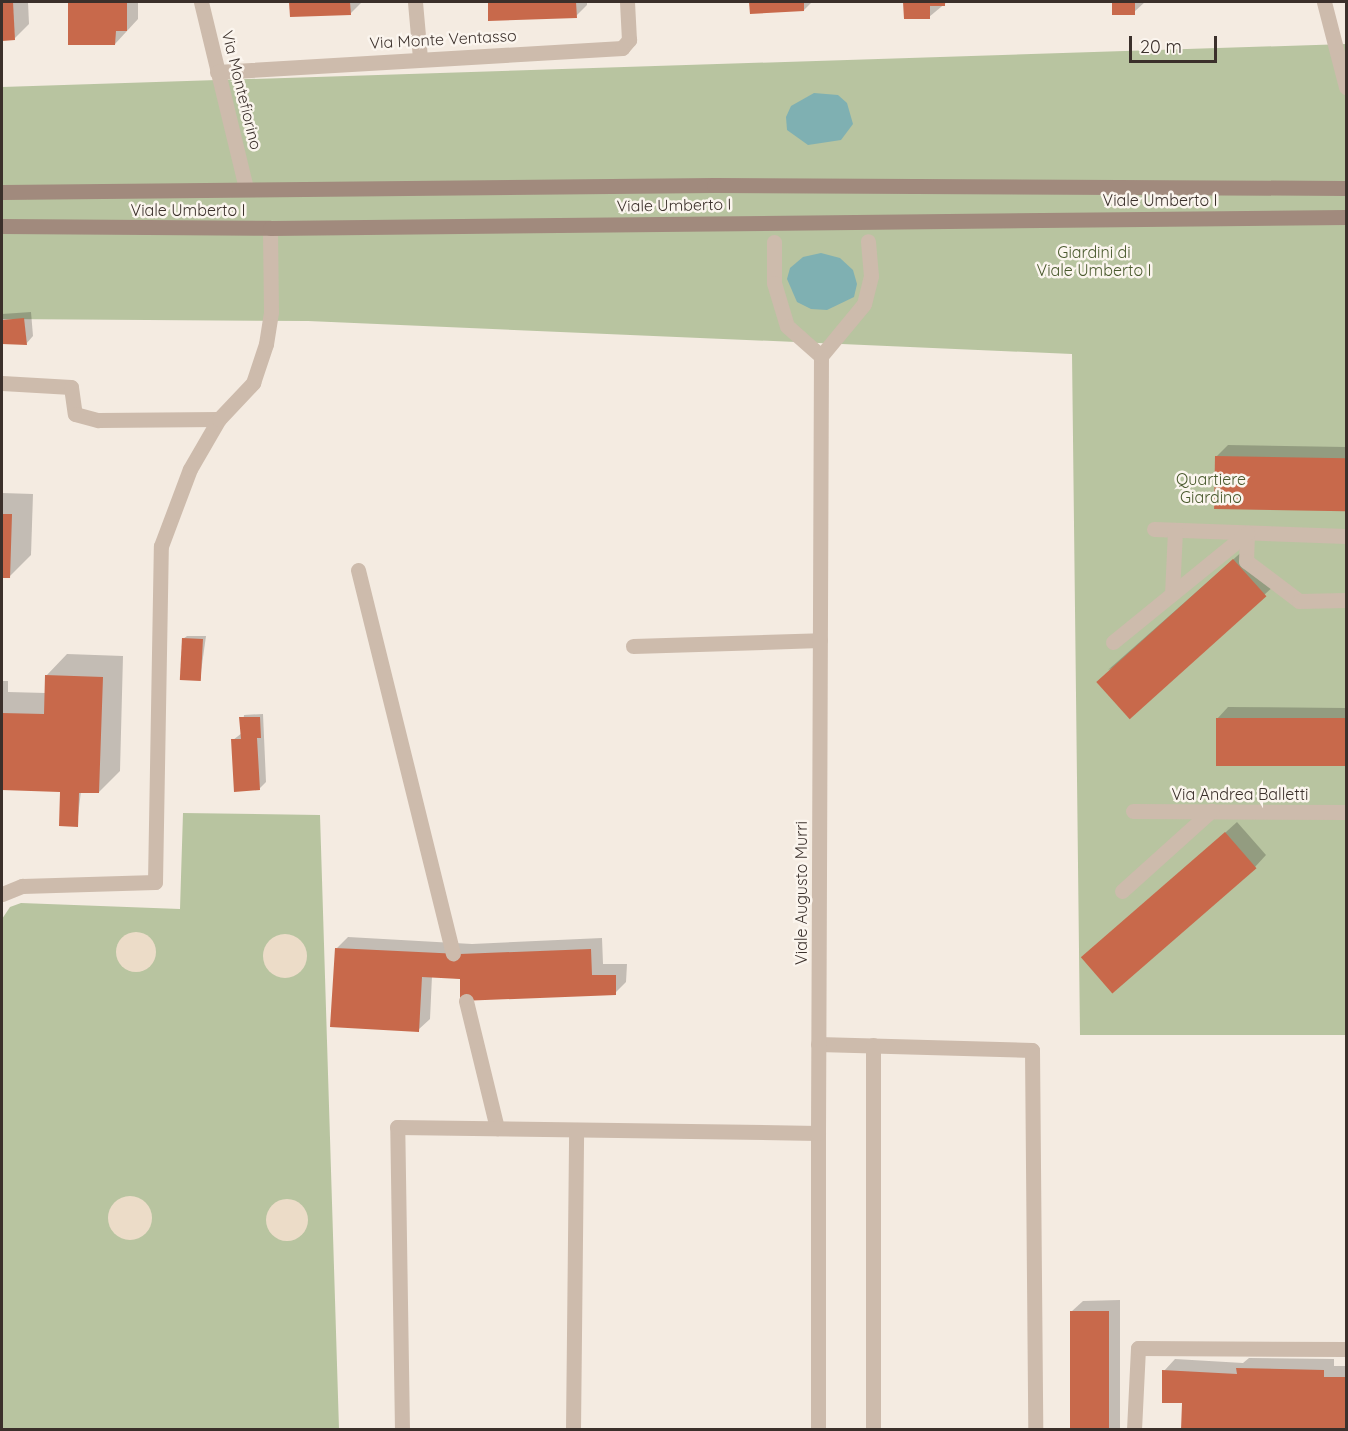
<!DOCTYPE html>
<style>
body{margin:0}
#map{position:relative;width:1348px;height:1431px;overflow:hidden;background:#f4ebe1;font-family:Quicksand,sans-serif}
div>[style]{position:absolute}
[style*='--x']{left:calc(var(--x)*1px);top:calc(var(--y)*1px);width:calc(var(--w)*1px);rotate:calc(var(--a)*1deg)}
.green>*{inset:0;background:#b8c4a0}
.plaza>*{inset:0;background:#ecdcc8}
.round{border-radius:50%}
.water>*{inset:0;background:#7fb0b2}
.shadow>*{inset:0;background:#0003}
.building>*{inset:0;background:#c8694b;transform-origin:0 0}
.lane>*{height:15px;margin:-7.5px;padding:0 7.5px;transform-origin:7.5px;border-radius:7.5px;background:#cdbbac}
.street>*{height:15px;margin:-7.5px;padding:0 7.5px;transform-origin:7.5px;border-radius:7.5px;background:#cdbbac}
.secondary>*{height:15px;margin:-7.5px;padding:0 7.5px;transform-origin:7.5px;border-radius:7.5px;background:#a18a7d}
span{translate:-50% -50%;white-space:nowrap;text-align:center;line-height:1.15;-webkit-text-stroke:5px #fbf5ee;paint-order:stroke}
.street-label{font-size:16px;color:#3b302b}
.park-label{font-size:16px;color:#4a5a2e}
.frame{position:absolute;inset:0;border:3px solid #3b302b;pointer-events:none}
.scale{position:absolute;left:1129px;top:36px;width:88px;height:27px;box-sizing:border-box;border:3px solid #3b302b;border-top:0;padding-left:8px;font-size:18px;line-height:21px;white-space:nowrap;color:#3b302b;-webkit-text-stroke:4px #fbf5ee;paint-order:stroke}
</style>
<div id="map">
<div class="green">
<i style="clip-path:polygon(1346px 44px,1346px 1035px,1080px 1035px,1072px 354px,308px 321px,2px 319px,2px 87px)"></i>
<i style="clip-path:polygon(183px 813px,320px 815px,339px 1429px,2px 1430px,2px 919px,10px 907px,21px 903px,180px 909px)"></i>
</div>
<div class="plaza">
<i class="round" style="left:116px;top:932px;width:40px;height:40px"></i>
<i class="round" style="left:263px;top:934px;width:44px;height:44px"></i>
<i class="round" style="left:108px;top:1196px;width:44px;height:44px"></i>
<i class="round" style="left:266px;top:1199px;width:42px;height:42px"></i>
</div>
<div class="water">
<i style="clip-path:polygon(814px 93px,838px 95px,847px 103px,853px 124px,841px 140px,808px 145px,787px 130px,786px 117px,791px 106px)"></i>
<i style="clip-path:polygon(821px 253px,840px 258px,853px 270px,857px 284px,854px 297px,827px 310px,811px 309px,797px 302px,787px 279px,790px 268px,803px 257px)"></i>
</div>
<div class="shadow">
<i style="clip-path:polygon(2px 2px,28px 2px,29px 24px,14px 39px,2px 39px)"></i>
<i style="clip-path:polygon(70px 2px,138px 2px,138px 19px,115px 44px,70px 43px)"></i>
<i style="clip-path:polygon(291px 2px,362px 2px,350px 14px,291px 16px)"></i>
<i style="clip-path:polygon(489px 2px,587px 2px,587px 5px,576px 16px,490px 20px)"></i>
<i style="clip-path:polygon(751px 2px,812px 2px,804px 10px,751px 12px)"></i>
<i style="clip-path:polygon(904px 2px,947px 2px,929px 17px,905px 18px)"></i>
<i style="clip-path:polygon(1113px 2px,1145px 2px,1134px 12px,1114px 14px)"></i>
<i style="clip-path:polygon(31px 312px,33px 336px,26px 344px,2px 343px,2px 314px)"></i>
<i style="clip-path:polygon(1228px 445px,1346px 447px,1346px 510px,1215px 508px,1217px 456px)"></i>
<i style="clip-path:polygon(2px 493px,33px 494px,31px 555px,10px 576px,2px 576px)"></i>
<i style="clip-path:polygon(1245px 549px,1276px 584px,1264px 595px,1108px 670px)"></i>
<i style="clip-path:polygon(187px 636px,206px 636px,200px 679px,183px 639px)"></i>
<i style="clip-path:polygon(67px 654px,123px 656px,120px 771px,99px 792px,81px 791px,77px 825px,61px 791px,2px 789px,2px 681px,8px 681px,8px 692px,46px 693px,46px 676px)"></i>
<i style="clip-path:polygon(1228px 707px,1346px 708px,1346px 766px,1217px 765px,1217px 719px)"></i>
<i style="clip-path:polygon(263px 714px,266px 782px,259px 789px,233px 740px,242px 733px,244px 715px)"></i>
<i style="clip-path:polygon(1237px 822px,1266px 855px,1255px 867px,1097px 949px)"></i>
<i style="clip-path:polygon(348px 937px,472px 944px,602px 938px,603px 964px,627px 964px,626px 982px,615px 993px,432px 976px,430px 1019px,418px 1030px,337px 948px)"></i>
<i style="clip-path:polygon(1120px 1300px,1120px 1430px,1072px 1430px,1071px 1312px,1083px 1301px)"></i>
<i style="clip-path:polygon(1249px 1358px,1334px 1359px,1334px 1366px,1346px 1366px,1346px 1430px,1182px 1430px,1183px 1401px,1164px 1371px,1175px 1359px,1243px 1363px)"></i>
</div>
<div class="building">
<i style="clip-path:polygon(2px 2px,13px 2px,15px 40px,2px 41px)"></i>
<i style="clip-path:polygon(68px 2px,127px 2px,127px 31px,116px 31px,115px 45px,68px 45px)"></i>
<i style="clip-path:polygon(289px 2px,350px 2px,351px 15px,290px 17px)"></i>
<i style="clip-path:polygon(488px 2px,576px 2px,577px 18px,488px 21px)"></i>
<i style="clip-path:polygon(749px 2px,804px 2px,804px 11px,750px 14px)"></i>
<i style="clip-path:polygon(903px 2px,945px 2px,945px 6px,930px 6px,930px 19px,904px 19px)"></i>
<i style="left:1112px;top:2px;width:23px;height:13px"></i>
<i style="clip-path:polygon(24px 318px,27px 345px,2px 344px,2px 320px)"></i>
<i style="left:1215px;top:456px;width:131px;height:53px;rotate:1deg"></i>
<i style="clip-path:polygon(2px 514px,12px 514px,10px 578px,2px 578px)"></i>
<i style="left:1233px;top:559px;width:50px;height:184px;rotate:48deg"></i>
<i style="left:182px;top:638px;width:21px;height:42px;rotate:3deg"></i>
<i style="clip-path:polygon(45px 675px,103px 677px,99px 793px,79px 793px,78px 827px,59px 826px,60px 792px,2px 790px,2px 713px,44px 714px)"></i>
<i style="clip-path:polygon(239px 717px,260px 717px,261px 738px,257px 738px,260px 790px,234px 792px,231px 739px,241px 739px)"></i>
<i style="left:1216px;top:718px;width:130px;height:48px"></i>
<i style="left:1225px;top:832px;width:48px;height:191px;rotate:49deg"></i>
<i style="clip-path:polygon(335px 948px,460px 954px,591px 949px,592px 975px,616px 975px,616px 995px,460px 1001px,460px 979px,422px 977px,419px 1032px,330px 1027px)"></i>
<i style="left:1070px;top:1311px;width:39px;height:119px"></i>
<i style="clip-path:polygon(1236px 1368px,1324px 1370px,1324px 1377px,1346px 1377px,1346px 1430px,1181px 1430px,1182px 1403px,1162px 1403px,1162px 1370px,1237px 1374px)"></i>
</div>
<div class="lane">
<i style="--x:2;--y:383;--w:69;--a:3.3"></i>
<i style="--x:71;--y:387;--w:27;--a:82"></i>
<i style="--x:75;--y:414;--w:24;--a:15"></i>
<i style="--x:98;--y:420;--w:121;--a:-0.5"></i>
<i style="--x:1154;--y:529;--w:192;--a:2.1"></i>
<i style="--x:1247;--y:533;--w:28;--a:92"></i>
<i style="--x:1246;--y:561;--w:66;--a:37"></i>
<i style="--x:1299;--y:601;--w:47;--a:-1.2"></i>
<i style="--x:358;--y:570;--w:395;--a:76.1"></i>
<i style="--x:1172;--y:594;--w:64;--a:-87.3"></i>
<i style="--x:1113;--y:642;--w:173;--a:-39.1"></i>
<i style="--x:633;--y:646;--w:187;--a:-1.8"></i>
<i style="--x:1133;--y:811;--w:213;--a:0.3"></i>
<i style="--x:1122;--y:891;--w:120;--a:-42"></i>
<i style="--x:2;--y:894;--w:22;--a:-22"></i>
<i style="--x:22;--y:886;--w:133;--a:-1.7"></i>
<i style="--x:155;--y:882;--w:336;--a:-89"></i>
<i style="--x:161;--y:546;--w:82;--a:-69.4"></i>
<i style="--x:190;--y:469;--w:58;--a:-59.9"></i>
<i style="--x:219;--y:419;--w:50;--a:-46.6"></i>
<i style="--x:253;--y:383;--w:41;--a:-71.6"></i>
<i style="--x:266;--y:344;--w:32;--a:-81"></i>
<i style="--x:271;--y:312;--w:84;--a:-90.7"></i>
<i style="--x:466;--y:1001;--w:131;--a:76.3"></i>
<i style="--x:818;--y:1133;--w:297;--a:90"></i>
<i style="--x:1134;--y:1430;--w:82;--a:-87.2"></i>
<i style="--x:1138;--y:1348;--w:208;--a:0.3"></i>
</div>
<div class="street">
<i style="--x:201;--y:2;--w:191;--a:76.4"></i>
<i style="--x:415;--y:2;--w:56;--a:84.9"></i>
<i style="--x:1324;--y:2;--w:88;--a:75.5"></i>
<i style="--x:217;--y:72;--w:406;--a:-3.4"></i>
<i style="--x:622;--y:48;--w:11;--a:-49"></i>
<i style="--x:629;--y:40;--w:38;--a:-93"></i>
<i style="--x:774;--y:242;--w:41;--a:90"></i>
<i style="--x:774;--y:283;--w:45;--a:73.2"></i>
<i style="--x:787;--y:326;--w:45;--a:41.4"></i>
<i style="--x:818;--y:1044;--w:214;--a:1.6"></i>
<i style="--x:1032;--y:1050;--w:380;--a:89.5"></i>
<i style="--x:402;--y:1430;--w:303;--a:-90.9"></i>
<i style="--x:397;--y:1127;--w:421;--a:0.8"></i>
<i style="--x:818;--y:1133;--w:777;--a:-89.78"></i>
<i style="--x:821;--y:356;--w:67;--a:-50.4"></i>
<i style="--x:864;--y:304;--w:29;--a:-76"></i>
<i style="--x:871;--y:276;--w:35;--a:-95"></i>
<i style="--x:573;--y:1430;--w:300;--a:-89.4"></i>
<i style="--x:873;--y:1430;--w:385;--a:-90"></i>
</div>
<div class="secondary">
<i style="--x:2;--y:192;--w:712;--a:-0.56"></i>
<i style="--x:714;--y:185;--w:632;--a:0.27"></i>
<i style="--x:2;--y:226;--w:268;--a:0.4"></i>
<i style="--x:270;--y:228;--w:1076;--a:-0.59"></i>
</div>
<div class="street-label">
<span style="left:443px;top:39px;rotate:-3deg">Via Monte Ventasso</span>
<span style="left:242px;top:90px;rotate:76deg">Via Montefiorino</span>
<span style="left:1160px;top:200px">Viale Umberto I</span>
<span style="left:674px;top:205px;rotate:-1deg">Viale Umberto I</span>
<span style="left:188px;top:210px">Viale Umberto I</span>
<span style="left:1240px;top:794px">Via Andrea Balletti</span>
<span style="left:801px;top:893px;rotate:-90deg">Viale Augusto Murri</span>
</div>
<div class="park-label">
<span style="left:1094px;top:261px">Giardini di<br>Viale Umberto I</span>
<span style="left:1211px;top:488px">Quartiere<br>Giardino</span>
</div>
<div class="frame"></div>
<div class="scale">20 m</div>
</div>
